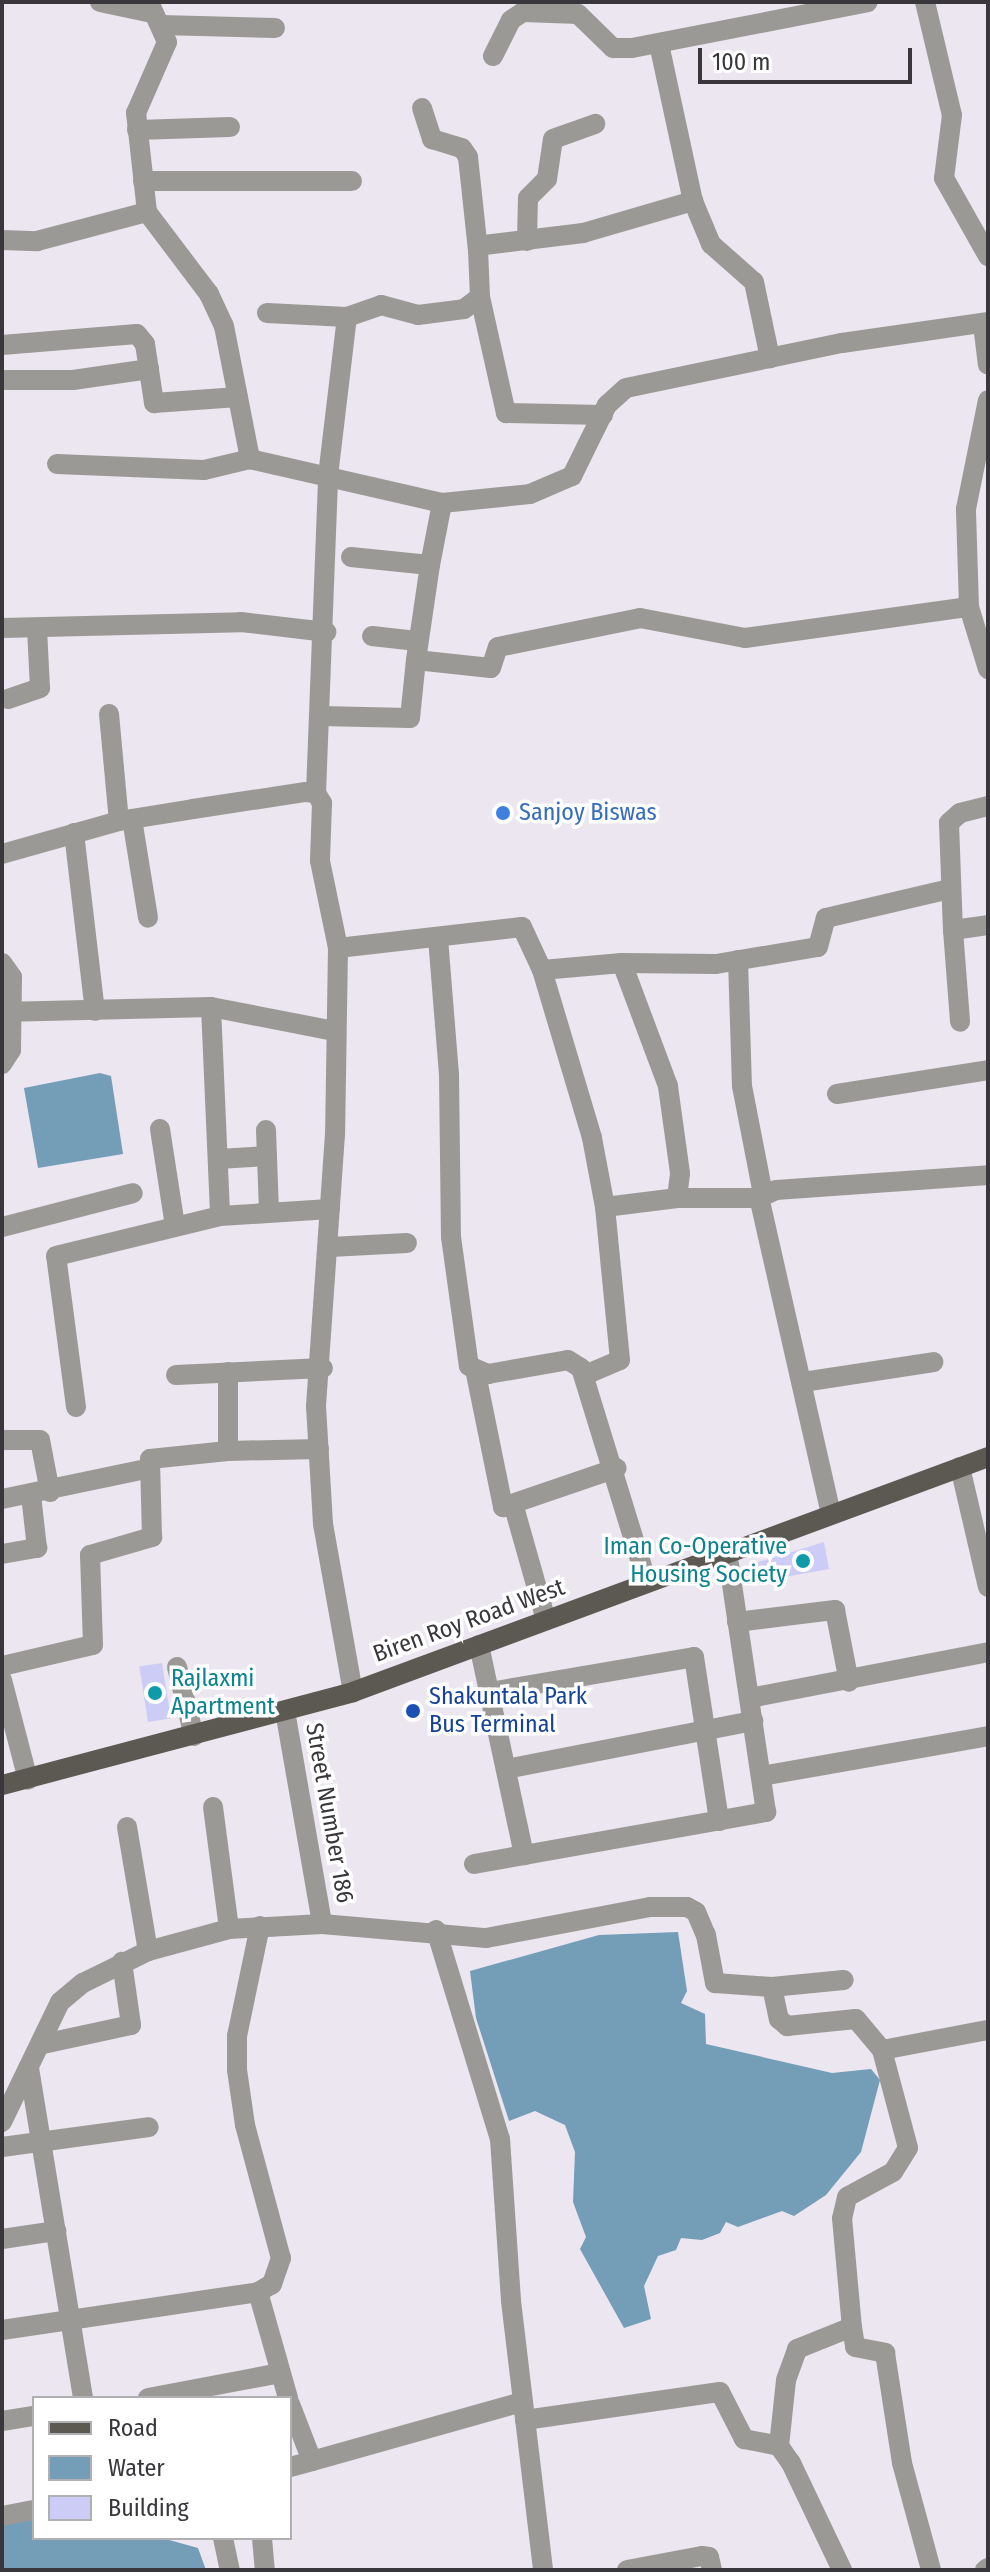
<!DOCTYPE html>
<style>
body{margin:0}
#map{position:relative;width:990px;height:2572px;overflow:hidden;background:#ebe6f0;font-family:"Fira Sans Condensed",sans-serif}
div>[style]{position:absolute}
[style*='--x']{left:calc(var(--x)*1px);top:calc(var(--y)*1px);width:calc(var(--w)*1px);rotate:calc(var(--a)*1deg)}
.water>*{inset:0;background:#749db7}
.building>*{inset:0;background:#ccccf7;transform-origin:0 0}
.minor>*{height:20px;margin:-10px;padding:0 10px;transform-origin:10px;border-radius:10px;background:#9b9995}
.major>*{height:20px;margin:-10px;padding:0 10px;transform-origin:10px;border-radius:10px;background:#5b5951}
.dots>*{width:22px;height:22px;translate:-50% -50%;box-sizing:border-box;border:4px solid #fff;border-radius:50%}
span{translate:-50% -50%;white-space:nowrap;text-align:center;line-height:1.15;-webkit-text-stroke:7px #fff;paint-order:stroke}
.shop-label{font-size:24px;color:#366cbe}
.left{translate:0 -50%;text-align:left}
.culture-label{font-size:24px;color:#0d838f}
.right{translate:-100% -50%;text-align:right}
.street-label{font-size:24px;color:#39373b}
.transit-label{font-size:24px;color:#164399}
.frame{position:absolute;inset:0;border:4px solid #39373b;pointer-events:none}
.legend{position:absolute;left:32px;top:2396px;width:260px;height:144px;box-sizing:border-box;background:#fff;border:2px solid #b0afb1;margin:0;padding:10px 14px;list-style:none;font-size:24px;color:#39373b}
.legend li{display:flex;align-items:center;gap:16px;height:40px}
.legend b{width:40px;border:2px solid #b0afb1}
.scale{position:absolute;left:698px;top:48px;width:214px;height:36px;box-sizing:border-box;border:4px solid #39373b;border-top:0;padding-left:10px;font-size:24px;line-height:28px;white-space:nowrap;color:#39373b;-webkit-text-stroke:6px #fff;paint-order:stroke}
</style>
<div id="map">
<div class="water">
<i style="clip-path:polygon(100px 1073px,111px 1076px,123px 1154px,38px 1168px,24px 1088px)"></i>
<i style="clip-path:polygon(678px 1932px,687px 1991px,681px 2003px,705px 2014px,706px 2044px,832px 2073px,871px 2069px,880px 2080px,861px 2152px,826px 2195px,794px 2216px,782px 2211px,738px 2227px,726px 2222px,720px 2233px,702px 2240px,681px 2238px,676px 2250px,658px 2256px,644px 2286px,651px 2319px,624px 2328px,580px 2249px,586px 2237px,573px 2202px,575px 2152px,565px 2125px,535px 2111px,509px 2121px,476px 2018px,470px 1971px,599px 1935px)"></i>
<i style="clip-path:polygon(34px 2513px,34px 2538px,162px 2538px,198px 2548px,206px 2570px,2px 2570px,2px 2526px)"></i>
</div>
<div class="building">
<i style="clip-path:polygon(824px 1542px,829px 1569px,745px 1584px,742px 1567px)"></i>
<i style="left:162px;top:1663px;width:56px;height:23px;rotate:81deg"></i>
</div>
<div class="minor">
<i style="--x:100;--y:2;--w:53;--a:11.9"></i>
<i style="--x:925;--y:2;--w:116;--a:76.6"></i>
<i style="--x:952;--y:115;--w:64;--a:97.2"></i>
<i style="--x:944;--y:178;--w:90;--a:60.6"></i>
<i style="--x:161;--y:25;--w:114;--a:1.5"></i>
<i style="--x:659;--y:44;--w:161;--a:77.8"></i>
<i style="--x:693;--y:201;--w:47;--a:67.3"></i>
<i style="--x:711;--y:244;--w:57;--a:41.5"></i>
<i style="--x:754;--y:282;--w:78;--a:78.1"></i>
<i style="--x:493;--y:56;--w:40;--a:-63.4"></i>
<i style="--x:511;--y:20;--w:14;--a:-34"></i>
<i style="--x:523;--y:12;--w:55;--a:2.1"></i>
<i style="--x:578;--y:14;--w:49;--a:44.2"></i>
<i style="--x:613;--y:48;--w:19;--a:0"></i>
<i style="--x:632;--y:48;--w:240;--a:-11"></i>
<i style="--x:422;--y:108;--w:33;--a:72"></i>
<i style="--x:432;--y:139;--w:31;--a:17"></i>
<i style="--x:462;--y:148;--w:11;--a:56"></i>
<i style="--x:468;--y:157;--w:94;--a:83.9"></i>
<i style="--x:137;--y:130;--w:93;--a:-1.8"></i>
<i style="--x:143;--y:181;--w:209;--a:0"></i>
<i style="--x:147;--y:212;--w:100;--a:-96.3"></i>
<i style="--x:136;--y:113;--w:77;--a:-66.4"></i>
<i style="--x:167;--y:42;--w:44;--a:-114.2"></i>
<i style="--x:2;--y:240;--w:35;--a:2"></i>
<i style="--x:37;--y:241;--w:114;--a:-14.8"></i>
<i style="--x:147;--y:212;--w:103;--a:52.9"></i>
<i style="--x:209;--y:294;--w:35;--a:65"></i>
<i style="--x:224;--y:326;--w:136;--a:78.9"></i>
<i style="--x:250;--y:459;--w:197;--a:12.9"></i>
<i style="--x:442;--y:503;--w:88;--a:-5.8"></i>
<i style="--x:530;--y:494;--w:46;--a:-23.2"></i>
<i style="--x:572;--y:476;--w:79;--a:-63.8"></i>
<i style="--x:607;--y:405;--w:25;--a:-42"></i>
<i style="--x:626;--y:388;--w:221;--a:-11.8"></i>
<i style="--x:842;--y:343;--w:148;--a:-8.2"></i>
<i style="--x:527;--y:241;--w:43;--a:-88.7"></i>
<i style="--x:528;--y:198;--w:27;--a:-45"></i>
<i style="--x:547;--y:179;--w:40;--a:-81.5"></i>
<i style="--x:553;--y:139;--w:45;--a:-19.7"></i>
<i style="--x:480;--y:297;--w:119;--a:77.4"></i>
<i style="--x:506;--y:413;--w:97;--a:1.2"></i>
<i style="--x:267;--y:313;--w:80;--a:2.9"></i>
<i style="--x:983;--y:325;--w:40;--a:82.9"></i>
<i style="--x:2;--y:345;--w:135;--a:-4.7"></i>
<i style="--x:137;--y:334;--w:13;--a:51"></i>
<i style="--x:145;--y:344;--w:60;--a:81.3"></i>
<i style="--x:154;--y:403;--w:84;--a:-4.1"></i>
<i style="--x:2;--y:380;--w:71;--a:0"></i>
<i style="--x:73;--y:380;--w:77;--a:-8.2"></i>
<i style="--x:57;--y:464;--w:147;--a:2.3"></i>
<i style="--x:204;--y:470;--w:47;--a:-13.4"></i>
<i style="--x:351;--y:557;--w:79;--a:5.8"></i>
<i style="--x:430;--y:565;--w:63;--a:-79"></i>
<i style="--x:430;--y:565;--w:96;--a:98.4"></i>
<i style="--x:416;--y:660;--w:75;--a:6.1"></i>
<i style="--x:491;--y:668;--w:22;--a:-72"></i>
<i style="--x:498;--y:647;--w:145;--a:-11.5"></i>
<i style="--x:640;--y:618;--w:107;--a:10.8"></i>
<i style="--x:745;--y:638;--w:226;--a:-7.9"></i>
<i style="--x:969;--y:607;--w:65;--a:73"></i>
<i style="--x:969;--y:607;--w:98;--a:-91.8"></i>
<i style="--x:966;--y:509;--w:111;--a:-78.6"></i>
<i style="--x:2;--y:628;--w:239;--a:-1.4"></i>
<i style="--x:241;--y:622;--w:86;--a:6.7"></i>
<i style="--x:372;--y:636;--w:45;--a:6.3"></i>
<i style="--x:8;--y:699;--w:34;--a:-19"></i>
<i style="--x:40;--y:688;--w:60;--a:-92.9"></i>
<i style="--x:109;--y:714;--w:107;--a:84.7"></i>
<i style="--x:320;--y:716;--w:90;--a:1.3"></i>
<i style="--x:410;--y:718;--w:58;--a:-84.1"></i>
<i style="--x:316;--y:793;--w:317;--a:-87.8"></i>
<i style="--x:328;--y:476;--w:160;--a:-83.2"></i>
<i style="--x:347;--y:317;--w:36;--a:-19"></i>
<i style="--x:381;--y:305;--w:38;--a:15"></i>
<i style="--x:418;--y:315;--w:46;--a:-7.4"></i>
<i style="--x:464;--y:309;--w:20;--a:-37"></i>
<i style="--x:480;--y:297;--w:47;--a:-92.4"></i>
<i style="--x:478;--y:250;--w:8;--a:-40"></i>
<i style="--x:484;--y:245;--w:100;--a:-6.9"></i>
<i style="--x:583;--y:233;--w:115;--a:-16.2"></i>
<i style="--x:988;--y:806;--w:29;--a:166"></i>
<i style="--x:960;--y:813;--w:15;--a:138"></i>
<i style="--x:949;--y:823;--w:107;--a:87.9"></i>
<i style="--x:953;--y:930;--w:35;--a:-8"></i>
<i style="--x:132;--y:819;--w:100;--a:80.8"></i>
<i style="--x:74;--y:833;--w:179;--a:83.3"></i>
<i style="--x:2;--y:854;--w:122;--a:-15.8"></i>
<i style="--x:119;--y:821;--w:75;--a:-9.2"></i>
<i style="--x:193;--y:809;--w:114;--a:-8.6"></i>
<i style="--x:306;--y:792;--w:10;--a:6"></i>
<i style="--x:316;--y:793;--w:12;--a:59"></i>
<i style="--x:322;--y:803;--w:58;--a:92"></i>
<i style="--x:320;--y:861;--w:89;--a:78.3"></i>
<i style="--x:338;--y:948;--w:186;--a:90.9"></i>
<i style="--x:335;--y:1134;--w:273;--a:94"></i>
<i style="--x:316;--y:1406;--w:118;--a:86.6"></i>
<i style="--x:323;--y:1524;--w:171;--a:79.9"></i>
<i style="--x:953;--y:930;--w:92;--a:85.6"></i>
<i style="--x:438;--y:938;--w:137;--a:85.4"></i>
<i style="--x:449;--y:1075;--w:162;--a:89.3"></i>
<i style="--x:451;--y:1237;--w:130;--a:82.1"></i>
<i style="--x:469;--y:1366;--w:21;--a:23"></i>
<i style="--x:488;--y:1374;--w:81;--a:-9.9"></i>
<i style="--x:568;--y:1360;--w:15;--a:32"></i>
<i style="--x:581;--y:1368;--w:224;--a:72.9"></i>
<i style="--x:338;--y:948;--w:185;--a:-6.5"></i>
<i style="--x:522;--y:927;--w:47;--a:65.1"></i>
<i style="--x:542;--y:970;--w:175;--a:73.4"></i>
<i style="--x:592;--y:1138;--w:70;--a:79.3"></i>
<i style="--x:605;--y:1207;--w:73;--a:-7.1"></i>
<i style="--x:677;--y:1198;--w:25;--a:-83"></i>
<i style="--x:680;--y:1173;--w:88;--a:-97.9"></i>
<i style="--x:668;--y:1086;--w:131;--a:-110.5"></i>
<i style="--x:622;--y:963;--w:94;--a:0.6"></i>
<i style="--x:716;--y:964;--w:103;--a:-9.5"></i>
<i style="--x:818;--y:947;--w:30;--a:-75"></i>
<i style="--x:826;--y:918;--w:127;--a:-13.2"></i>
<i style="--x:738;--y:960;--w:126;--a:88.2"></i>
<i style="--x:742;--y:1086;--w:110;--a:79"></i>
<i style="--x:2;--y:963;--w:17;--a:54"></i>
<i style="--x:12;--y:977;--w:73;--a:90.8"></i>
<i style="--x:11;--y:1050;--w:17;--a:123"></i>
<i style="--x:542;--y:970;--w:80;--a:-5"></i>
<i style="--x:211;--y:1007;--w:209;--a:87.5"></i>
<i style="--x:2;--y:1012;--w:209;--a:-1.4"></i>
<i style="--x:211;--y:1007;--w:125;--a:11"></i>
<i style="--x:837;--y:1094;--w:153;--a:-9"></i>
<i style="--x:160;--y:1129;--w:98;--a:81.2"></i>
<i style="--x:266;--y:1130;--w:82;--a:87.9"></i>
<i style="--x:218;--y:1159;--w:49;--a:-3.5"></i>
<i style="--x:677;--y:1198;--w:82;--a:0"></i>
<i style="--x:2;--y:1227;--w:135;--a:-14.5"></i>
<i style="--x:330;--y:1247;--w:77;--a:-3"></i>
<i style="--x:476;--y:1374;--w:136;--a:78.5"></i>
<i style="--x:503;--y:1507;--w:120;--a:-18.9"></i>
<i style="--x:176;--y:1375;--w:147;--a:-2.7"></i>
<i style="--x:585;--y:1375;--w:38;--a:-23"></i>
<i style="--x:620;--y:1360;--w:154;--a:-95.6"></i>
<i style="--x:803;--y:1382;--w:132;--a:-8.7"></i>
<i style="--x:76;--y:1407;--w:152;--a:-97.5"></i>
<i style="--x:56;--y:1256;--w:169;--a:-13.7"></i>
<i style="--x:220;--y:1216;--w:110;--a:-3.6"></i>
<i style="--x:2;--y:1440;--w:38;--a:0"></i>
<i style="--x:40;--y:1440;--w:53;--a:79.1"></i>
<i style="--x:228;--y:1451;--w:91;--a:-1.3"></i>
<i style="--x:960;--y:1467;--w:123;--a:76.9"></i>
<i style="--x:2;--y:1499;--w:147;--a:-11.8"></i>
<i style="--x:514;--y:1507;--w:117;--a:74.2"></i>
<i style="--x:831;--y:1514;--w:324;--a:-102.8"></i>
<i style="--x:759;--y:1198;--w:19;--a:-25"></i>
<i style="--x:776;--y:1190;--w:213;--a:-4"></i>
<i style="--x:2;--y:1554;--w:36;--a:-10"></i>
<i style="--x:37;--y:1548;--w:53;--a:-96.5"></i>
<i style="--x:737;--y:1622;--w:99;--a:-7"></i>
<i style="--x:835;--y:1610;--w:73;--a:79"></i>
<i style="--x:479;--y:1645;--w:215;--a:77.9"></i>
<i style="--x:2;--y:1666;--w:93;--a:-13"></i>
<i style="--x:93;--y:1645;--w:90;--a:-91.9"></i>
<i style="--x:90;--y:1555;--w:65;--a:-16.2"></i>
<i style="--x:152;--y:1537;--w:78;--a:-91.5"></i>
<i style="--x:150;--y:1459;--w:78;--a:-5.9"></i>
<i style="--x:228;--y:1451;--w:79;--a:-90"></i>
<i style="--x:177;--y:1667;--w:71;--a:76.2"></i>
<i style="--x:2;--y:1680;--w:103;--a:75.4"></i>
<i style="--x:490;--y:1692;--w:207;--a:-9.7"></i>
<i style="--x:694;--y:1657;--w:166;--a:81.3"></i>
<i style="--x:750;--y:1698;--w:242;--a:-10.9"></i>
<i style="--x:285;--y:1711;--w:216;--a:80.1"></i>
<i style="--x:506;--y:1769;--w:252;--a:-11"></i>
<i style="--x:762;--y:1776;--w:230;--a:-10"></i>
<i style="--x:213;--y:1807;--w:123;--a:82.5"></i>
<i style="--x:127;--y:1827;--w:126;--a:80.4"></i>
<i style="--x:474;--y:1864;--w:297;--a:-10.1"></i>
<i style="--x:766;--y:1812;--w:264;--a:-98.5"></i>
<i style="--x:260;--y:1926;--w:112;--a:101.8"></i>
<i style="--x:237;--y:2036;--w:34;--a:90"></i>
<i style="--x:237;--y:2070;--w:56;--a:81.7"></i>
<i style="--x:245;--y:2125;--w:138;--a:74.9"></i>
<i style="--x:281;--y:2258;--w:28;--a:109"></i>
<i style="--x:272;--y:2284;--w:16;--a:150"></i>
<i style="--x:258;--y:2292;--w:110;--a:74.2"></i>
<i style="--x:436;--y:1930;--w:219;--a:73"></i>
<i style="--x:500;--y:2139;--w:162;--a:86.1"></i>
<i style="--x:511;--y:2301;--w:271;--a:83.2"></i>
<i style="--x:772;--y:1987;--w:72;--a:-5.6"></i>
<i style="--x:43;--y:2044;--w:90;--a:-12.2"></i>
<i style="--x:131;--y:2025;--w:64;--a:-98.1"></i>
<i style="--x:882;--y:2050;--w:108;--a:-10.7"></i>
<i style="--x:29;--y:2068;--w:334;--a:80.7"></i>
<i style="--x:2;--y:2122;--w:133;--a:-64.2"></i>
<i style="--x:60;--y:2002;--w:30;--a:-40"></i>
<i style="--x:83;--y:1983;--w:72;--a:-26.2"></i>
<i style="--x:148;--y:1951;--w:84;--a:-15.2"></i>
<i style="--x:229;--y:1929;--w:93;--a:-3.1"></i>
<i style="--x:322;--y:1924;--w:165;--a:4.9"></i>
<i style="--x:486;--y:1938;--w:167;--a:-10.7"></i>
<i style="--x:650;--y:1907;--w:37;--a:0"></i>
<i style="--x:687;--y:1907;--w:10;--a:29"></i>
<i style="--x:696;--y:1912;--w:25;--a:67"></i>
<i style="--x:706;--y:1935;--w:49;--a:79.4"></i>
<i style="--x:715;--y:1983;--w:57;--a:4"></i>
<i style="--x:772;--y:1987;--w:33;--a:78"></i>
<i style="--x:779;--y:2019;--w:11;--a:41"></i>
<i style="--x:787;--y:2026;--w:69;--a:-5.8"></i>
<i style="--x:856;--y:2019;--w:40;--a:50"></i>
<i style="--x:882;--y:2050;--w:101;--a:75.1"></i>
<i style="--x:908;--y:2148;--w:28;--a:122"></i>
<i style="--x:893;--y:2172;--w:52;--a:151.5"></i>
<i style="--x:847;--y:2197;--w:22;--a:103"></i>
<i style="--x:842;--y:2218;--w:109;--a:84.8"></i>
<i style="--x:852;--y:2327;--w:20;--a:81"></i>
<i style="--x:855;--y:2347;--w:31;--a:11"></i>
<i style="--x:885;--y:2353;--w:111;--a:81.2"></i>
<i style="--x:902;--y:2463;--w:111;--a:74.8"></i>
<i style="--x:2;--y:2147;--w:148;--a:-7.7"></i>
<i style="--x:2;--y:2239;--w:55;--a:-8.4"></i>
<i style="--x:2;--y:2330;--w:259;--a:-8.4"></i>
<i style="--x:148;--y:2398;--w:134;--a:-10.7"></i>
<i style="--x:290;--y:2404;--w:61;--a:68.9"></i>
<i style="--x:312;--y:2461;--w:218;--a:-15.7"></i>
<i style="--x:525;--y:2420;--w:197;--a:-8.2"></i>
<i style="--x:720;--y:2392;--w:53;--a:62.9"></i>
<i style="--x:744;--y:2439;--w:36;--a:11"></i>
<i style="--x:779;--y:2446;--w:21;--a:55"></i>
<i style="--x:791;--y:2463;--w:119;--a:64.5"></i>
<i style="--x:2;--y:2421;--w:32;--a:-9"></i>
<i style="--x:779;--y:2446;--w:66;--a:-83.9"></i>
<i style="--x:786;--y:2380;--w:33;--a:-70"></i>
<i style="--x:797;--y:2349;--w:59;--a:-21.8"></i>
<i style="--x:290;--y:2467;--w:23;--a:-15"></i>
<i style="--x:2;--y:2516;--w:33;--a:-11"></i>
<i style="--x:223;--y:2538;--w:33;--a:78"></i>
<i style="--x:262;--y:2538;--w:32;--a:85"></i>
<i style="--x:627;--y:2570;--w:76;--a:-10.6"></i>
<i style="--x:702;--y:2556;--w:7;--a:8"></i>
<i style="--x:709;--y:2557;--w:13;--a:77"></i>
<i style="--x:985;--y:2570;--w:4;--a:-34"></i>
</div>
<div class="major">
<i style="--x:2;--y:1785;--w:363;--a:-14.8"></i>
<i style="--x:353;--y:1692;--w:677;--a:-20.31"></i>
</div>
<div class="dots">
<i style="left:503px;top:813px;background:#3f7fe0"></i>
<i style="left:803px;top:1561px;background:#0f9aa8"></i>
<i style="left:155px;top:1693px;background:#0f9aa8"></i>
<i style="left:413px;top:1711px;background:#1a4fb4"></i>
</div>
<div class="shop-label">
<span class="left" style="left:519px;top:813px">Sanjoy Biswas</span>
</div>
<div class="culture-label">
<span class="right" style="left:787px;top:1561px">Iman Co-Operative<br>Housing Society</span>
<span class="left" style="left:171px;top:1693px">Rajlaxmi<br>Apartment</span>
</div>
<div class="street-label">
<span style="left:469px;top:1621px;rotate:-20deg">Biren Roy Road West</span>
<span style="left:329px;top:1813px;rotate:80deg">Street Number 186</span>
</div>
<div class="transit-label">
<span class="left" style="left:429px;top:1711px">Shakuntala Park<br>Bus Terminal</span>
</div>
<div class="frame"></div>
<ul class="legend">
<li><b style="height:10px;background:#5b5951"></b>Road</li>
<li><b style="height:22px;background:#749db7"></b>Water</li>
<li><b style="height:22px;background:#ccccf7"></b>Building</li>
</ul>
<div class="scale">100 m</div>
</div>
